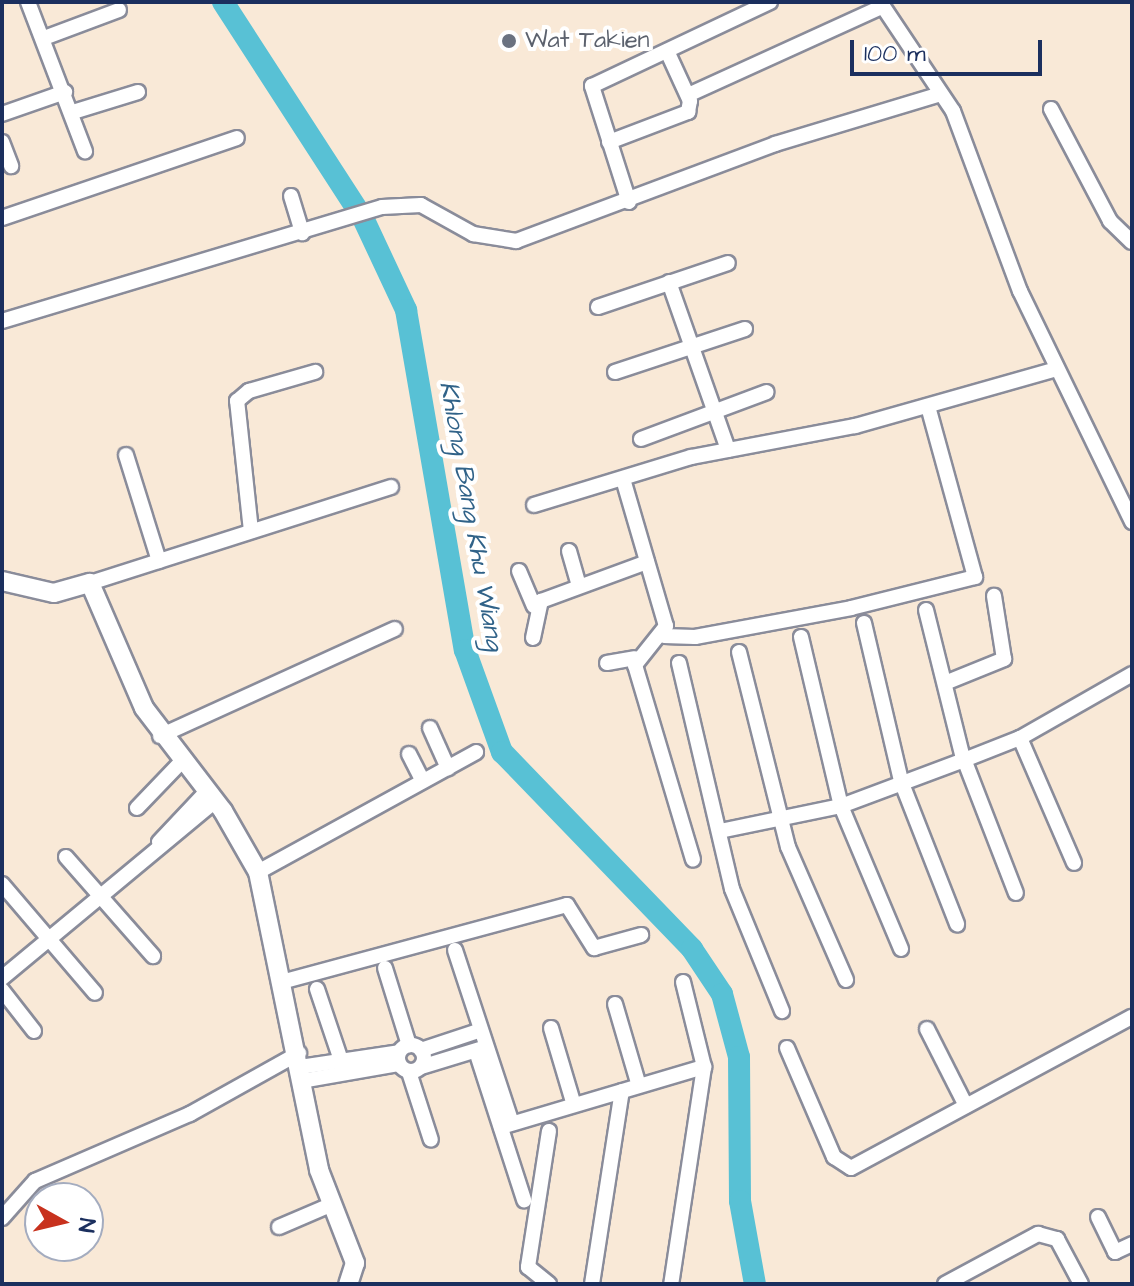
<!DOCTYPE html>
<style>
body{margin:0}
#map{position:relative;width:1134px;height:1286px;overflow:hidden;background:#f9e9d7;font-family:"Architects Daughter",sans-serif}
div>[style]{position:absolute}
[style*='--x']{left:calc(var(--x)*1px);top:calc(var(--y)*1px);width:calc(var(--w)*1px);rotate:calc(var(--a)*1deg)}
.river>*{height:22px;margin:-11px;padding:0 11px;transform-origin:11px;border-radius:11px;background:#58c1d5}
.roads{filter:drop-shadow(2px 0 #8a8c9a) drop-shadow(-2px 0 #8a8c9a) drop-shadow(0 2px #8a8c9a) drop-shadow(0 -2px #8a8c9a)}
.minor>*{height:14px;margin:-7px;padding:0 7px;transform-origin:7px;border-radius:7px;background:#fff}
.minor>.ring{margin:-7px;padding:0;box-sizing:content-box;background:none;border:14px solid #fff;border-radius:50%}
.tertiary>*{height:18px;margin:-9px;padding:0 9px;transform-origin:9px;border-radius:9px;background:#fff}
.dots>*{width:22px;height:22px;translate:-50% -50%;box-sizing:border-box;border:4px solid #fff;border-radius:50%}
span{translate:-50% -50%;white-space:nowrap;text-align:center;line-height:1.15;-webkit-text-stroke:8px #fff;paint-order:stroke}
.worship-label{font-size:24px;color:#5b616d}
.left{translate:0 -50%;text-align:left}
.water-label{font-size:26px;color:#306288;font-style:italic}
.frame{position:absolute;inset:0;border:4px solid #1b2f5e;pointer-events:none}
.north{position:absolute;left:24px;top:1182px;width:80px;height:80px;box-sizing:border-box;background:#fff;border:2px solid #a4acbf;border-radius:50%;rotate:98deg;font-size:22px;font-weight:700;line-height:32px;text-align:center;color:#1b2f5e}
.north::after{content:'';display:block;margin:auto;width:28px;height:36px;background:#c8321e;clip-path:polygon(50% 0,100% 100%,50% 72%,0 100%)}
.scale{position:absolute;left:850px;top:40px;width:192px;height:36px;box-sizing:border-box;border:4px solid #1b2f5e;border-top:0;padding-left:10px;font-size:24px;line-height:28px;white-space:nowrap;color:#1b2f5e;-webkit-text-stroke:6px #fff;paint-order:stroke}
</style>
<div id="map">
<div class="river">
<i style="--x:223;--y:2;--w:257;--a:57.1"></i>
<i style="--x:363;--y:218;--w:102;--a:64.9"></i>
<i style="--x:406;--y:310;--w:345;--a:80.2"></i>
<i style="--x:465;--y:650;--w:109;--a:70.1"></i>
<i style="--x:502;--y:752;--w:274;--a:46"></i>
<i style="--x:692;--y:949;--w:54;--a:56.3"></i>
<i style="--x:722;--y:994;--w:65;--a:74.9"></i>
<i style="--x:739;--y:1057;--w:144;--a:89.6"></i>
<i style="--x:740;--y:1201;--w:84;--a:79.8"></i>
</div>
<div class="roads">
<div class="minor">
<i style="--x:28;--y:2;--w:160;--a:69.1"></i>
<i style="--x:880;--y:2;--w:131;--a:56.2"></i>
<i style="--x:953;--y:111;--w:192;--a:69.6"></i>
<i style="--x:1020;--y:291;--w:257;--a:64.1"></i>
<i style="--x:44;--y:38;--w:80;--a:-20.5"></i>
<i style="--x:688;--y:95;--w:214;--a:-24.5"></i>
<i style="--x:1051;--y:109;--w:127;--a:62.2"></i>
<i style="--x:1110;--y:221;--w:30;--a:44"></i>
<i style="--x:73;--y:112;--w:68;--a:-17.1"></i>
<i style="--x:2;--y:114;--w:67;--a:-19.2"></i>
<i style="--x:2;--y:142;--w:26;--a:69"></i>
<i style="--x:609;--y:142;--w:85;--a:-20.8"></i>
<i style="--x:688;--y:112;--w:11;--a:-80"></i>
<i style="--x:690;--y:101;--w:55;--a:-114.7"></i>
<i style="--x:291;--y:196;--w:39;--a:73"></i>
<i style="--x:629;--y:202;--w:122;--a:-107.7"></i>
<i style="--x:592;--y:86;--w:197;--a:-25.3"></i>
<i style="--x:2;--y:218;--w:248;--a:-18.8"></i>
<i style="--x:669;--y:282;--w:178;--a:70.6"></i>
<i style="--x:598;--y:307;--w:137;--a:-18.7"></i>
<i style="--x:2;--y:321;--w:397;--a:-16.7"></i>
<i style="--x:382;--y:207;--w:39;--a:-3"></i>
<i style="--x:421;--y:205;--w:60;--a:29.1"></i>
<i style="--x:473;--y:234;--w:44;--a:9.2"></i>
<i style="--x:516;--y:241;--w:277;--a:-20.5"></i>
<i style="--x:775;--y:144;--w:173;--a:-16.8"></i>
<i style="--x:615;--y:372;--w:137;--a:-18.3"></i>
<i style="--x:641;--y:439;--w:134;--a:-20.5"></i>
<i style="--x:126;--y:455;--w:111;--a:72.7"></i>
<i style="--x:623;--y:479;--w:153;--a:73.7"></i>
<i style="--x:666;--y:626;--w:50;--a:128.5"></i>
<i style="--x:635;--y:665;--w:203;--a:73.4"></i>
<i style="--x:534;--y:505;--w:164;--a:-17"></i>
<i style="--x:691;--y:457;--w:167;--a:-10.7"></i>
<i style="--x:855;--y:426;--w:209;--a:-15.8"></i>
<i style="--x:251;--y:531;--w:131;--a:-96.1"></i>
<i style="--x:237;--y:401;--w:16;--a:-40"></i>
<i style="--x:249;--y:391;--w:69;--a:-16.1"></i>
<i style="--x:569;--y:551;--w:36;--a:74"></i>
<i style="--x:519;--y:571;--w:38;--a:67"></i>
<i style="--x:90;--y:583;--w:316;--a:-17.7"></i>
<i style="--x:926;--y:610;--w:148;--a:76"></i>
<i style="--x:962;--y:754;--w:149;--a:68.8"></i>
<i style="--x:864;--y:623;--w:162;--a:76.8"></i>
<i style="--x:901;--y:781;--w:154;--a:68.6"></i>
<i style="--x:664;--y:636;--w:31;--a:2"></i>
<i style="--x:695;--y:637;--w:159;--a:-10.5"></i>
<i style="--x:851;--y:608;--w:128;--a:-14"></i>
<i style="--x:975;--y:577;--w:177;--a:-105.4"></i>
<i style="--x:801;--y:637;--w:174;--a:76.7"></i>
<i style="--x:841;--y:806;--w:155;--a:67.2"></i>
<i style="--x:533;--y:638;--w:38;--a:-78"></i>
<i style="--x:541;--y:601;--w:113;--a:-20.2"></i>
<i style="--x:739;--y:652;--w:201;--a:75.9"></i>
<i style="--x:788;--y:847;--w:145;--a:66.4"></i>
<i style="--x:607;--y:663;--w:28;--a:-10"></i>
<i style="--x:679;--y:663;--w:232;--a:76.8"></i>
<i style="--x:732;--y:889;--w:132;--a:67.7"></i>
<i style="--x:945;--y:683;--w:64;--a:-22.1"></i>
<i style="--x:1004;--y:659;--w:64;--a:-99"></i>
<i style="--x:430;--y:728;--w:44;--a:65.8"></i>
<i style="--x:160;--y:736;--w:258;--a:-24.5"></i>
<i style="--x:1020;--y:738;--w:136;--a:66.6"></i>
<i style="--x:409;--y:754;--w:30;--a:63"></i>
<i style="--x:137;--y:808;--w:65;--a:-46.2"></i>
<i style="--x:720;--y:831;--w:124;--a:-11.7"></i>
<i style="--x:841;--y:806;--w:131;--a:-20.5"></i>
<i style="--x:964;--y:760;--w:60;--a:-21.4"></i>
<i style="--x:1020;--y:738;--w:129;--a:-29.7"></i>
<i style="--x:159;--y:842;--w:70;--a:-46.7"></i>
<i style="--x:66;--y:857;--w:132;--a:48.7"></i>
<i style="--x:258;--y:872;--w:249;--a:-28.8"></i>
<i style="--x:2;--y:884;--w:143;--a:49.5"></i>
<i style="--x:455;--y:950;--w:182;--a:71.8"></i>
<i style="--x:385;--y:968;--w:81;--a:72.7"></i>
<i style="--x:2;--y:978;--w:277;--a:-39.7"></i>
<i style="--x:285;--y:981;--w:292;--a:-15.1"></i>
<i style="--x:567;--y:905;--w:51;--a:57.9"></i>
<i style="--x:594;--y:948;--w:49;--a:-15.5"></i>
<i style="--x:683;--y:982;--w:88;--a:76.1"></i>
<i style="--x:317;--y:989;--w:84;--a:71.4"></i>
<i style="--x:2;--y:990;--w:52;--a:52"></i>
<i style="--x:615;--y:1004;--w:85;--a:73.7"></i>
<i style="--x:551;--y:1028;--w:80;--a:73.4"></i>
<i style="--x:927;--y:1029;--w:86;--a:63.1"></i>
<i class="ring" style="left:398px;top:1045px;width:12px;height:12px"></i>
<i style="--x:787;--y:1048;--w:119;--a:66.7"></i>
<i style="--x:834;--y:1157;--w:20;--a:33"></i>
<i style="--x:851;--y:1168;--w:319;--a:-28.3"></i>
<i style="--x:421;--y:1050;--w:63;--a:-18.4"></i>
<i style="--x:476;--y:1051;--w:157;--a:72.1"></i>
<i style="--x:300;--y:1067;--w:100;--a:-8.6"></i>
<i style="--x:421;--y:1067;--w:65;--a:-17"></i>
<i style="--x:409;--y:1072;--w:71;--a:72.1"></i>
<i style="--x:302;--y:1081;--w:98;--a:-9.9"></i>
<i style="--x:501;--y:1127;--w:212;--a:-16.5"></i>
<i style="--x:704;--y:1067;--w:219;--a:98.6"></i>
<i style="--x:549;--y:1131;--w:138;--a:98.8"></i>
<i style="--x:528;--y:1267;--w:27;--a:39"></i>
<i style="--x:1098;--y:1217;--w:39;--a:64"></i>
<i style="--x:1115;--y:1252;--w:19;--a:-25"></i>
<i style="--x:2;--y:1218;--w:50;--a:-48.3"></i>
<i style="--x:35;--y:1181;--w:169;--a:-23.4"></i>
<i style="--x:190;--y:1114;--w:125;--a:-29.2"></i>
<i style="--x:279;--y:1227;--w:53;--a:-23.2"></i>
<i style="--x:592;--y:1284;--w:195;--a:-81.2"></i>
<i style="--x:945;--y:1284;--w:106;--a:-28.3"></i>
<i style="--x:1038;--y:1234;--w:20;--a:15"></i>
<i style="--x:1057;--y:1239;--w:51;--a:61.9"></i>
</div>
<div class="tertiary">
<i style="--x:2;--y:581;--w:53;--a:13"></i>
<i style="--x:54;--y:593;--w:37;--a:-16"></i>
<i style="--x:90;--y:583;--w:136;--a:66.6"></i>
<i style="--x:144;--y:708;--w:130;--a:52.5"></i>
<i style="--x:223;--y:811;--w:70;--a:60.2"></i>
<i style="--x:258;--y:872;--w:304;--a:78.4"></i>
<i style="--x:319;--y:1170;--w:100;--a:68.8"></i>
<i style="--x:355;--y:1263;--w:22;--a:108"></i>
</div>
</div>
<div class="dots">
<i style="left:509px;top:41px;background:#6b7280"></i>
</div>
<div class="worship-label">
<span class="left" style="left:525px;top:41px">Wat Takien</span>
</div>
<div class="water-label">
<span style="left:471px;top:516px;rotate:80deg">Khlong Bang Khu Wiang</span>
</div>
<div class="frame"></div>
<div class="north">N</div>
<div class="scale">100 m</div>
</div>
